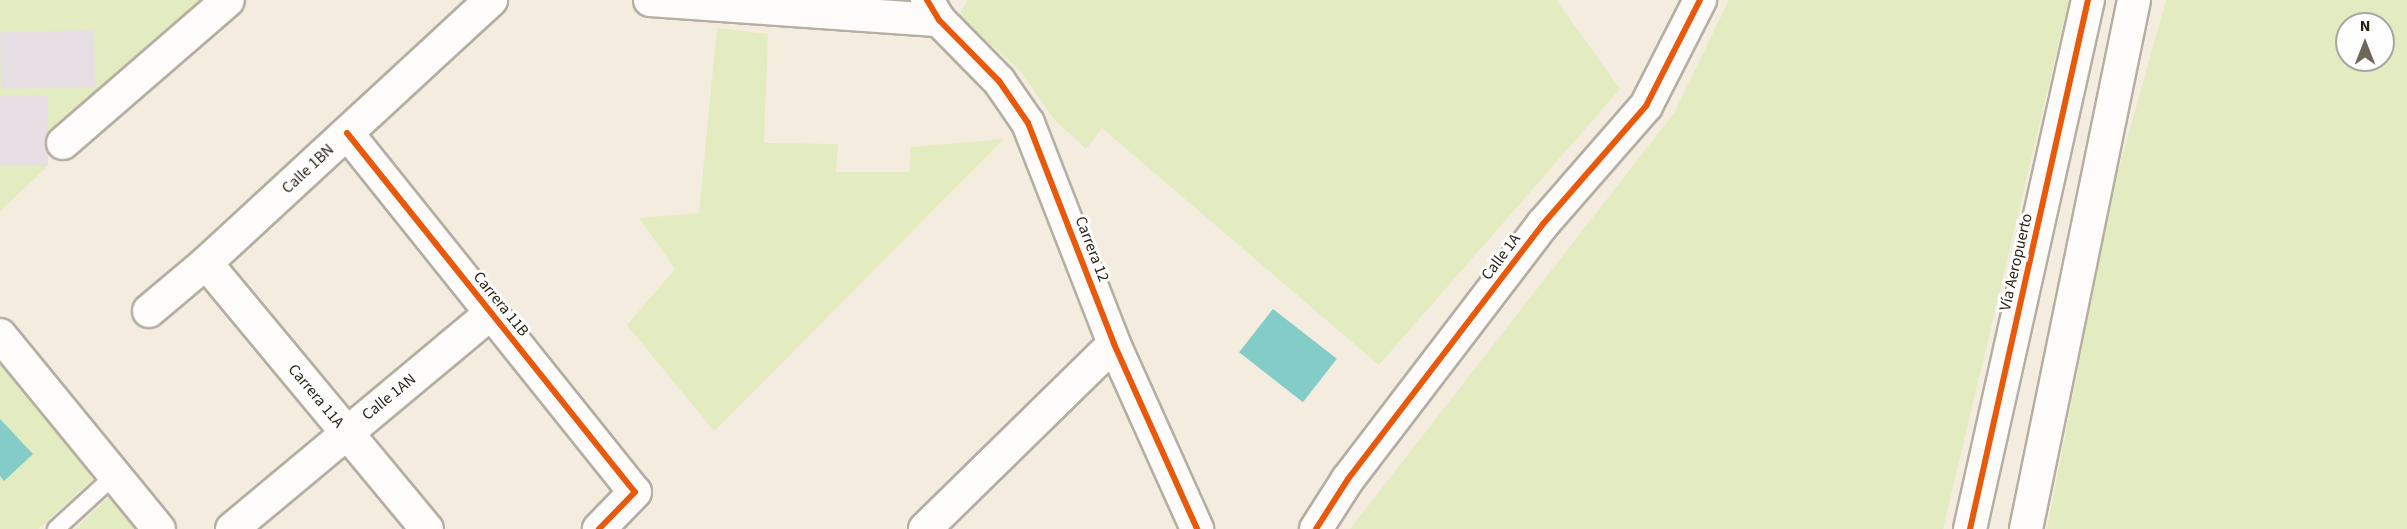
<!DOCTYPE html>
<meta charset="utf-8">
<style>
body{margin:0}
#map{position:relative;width:2407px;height:529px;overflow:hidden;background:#f4ecde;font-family:"Source Sans 3",sans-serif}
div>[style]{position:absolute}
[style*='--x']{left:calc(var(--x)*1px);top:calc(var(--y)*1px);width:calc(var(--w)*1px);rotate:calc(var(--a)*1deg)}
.green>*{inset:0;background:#e3ecc0}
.water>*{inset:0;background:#83ccc8;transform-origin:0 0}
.building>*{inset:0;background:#e7dfe3;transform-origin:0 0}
.roads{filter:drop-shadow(2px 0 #b5aea2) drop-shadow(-2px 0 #b5aea2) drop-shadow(0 2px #b5aea2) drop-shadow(0 -2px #b5aea2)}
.service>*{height:16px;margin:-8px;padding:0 8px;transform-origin:8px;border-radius:8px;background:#fdfcfa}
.minor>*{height:32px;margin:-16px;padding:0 16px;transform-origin:16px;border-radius:16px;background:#fdfcfa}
.cycleway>*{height:6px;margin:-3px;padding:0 3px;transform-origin:3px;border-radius:3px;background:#e8590c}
span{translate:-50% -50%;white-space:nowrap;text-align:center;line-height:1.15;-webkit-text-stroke:6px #fefefe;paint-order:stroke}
.street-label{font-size:16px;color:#251f12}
.north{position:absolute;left:2335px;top:12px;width:60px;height:60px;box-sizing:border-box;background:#fefefe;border:2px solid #a7a5a0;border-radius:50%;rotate:0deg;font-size:16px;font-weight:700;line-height:24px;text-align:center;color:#251f12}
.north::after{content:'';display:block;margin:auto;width:21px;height:27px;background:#6d6759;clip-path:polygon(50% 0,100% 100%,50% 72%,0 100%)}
</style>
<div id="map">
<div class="green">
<i style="clip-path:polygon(0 0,205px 0,48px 136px,47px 167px,0 211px)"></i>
<i style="clip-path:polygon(968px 0,1556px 0,1620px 89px,1379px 365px,1102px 128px,1086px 149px,1053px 118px,1022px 73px,959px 15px)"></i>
<i style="clip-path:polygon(1729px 0,2069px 0,1943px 529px,1350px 529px,1674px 113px)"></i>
<i style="clip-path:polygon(evenodd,2166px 0,2407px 0,2407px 529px,2047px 529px,2112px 193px,2166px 0,2347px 24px,2383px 24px,2383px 60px,2347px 60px,2347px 24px)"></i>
<i style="clip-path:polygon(717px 28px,768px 34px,764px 143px,838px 144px,836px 172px,909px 172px,911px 147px,1004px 139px,714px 431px,627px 325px,675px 269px,639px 218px,699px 213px)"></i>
<i style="clip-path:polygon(0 353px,93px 479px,38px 529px,0 529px)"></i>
<i style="clip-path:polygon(114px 492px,143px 529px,75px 529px)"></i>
</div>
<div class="water">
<i style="left:1273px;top:309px;width:81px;height:55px;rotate:38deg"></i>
<i style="clip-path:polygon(0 419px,33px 454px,4px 481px,0 476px)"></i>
</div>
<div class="building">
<i style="left:94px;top:30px;width:57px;height:94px;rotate:89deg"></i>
<i style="left:0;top:95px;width:48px;height:71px"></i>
</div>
<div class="roads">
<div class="service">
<i style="--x:56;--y:529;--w:81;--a:-42.5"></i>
</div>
<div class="minor">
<i style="--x:650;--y:0;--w:290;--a:4"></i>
<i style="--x:927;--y:0;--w:23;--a:59"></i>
<i style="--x:939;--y:20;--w:86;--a:45.5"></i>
<i style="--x:999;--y:81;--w:51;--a:55.4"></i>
<i style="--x:1028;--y:123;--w:237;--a:68.7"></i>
<i style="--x:1114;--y:344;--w:203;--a:65.8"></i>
<i style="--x:347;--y:133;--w:460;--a:51.3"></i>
<i style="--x:635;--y:492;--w:52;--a:134.2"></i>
<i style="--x:63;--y:143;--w:218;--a:-40.9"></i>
<i style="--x:206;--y:263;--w:346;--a:50.3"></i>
<i style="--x:149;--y:311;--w:75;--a:-40.1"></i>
<i style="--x:206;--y:263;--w:388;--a:-42.7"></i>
<i style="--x:0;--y:335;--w:251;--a:50.7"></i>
<i style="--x:232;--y:529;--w:337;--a:-39.8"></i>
<i style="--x:925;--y:529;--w:264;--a:-44.4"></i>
<i style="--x:1316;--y:529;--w:59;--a:-57.4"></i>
<i style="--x:1348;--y:479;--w:321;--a:-52.6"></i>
<i style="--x:1543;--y:224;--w:157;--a:-48.9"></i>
<i style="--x:1646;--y:106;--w:119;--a:-63"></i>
<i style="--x:1970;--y:529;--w:542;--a:-77.43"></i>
<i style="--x:2026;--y:529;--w:540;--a:-78.46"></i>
</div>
</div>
<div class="cycleway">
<i style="--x:927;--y:0;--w:23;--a:59"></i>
<i style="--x:939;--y:20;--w:86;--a:45.5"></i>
<i style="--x:999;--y:81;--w:51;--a:55.4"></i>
<i style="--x:1028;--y:123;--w:237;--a:68.7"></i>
<i style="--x:1114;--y:344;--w:203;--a:65.8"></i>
<i style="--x:347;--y:133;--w:460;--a:51.3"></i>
<i style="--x:635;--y:492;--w:52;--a:134.2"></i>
<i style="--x:1316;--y:529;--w:59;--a:-57.4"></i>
<i style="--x:1348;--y:479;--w:321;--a:-52.6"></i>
<i style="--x:1543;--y:224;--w:157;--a:-48.9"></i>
<i style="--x:1646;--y:106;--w:119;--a:-63"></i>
<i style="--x:1970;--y:529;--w:542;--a:-77.43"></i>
</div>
<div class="street-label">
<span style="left:308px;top:169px;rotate:-43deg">Calle 1BN</span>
<span style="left:1092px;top:249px;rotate:69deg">Carrera 12</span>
<span style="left:1501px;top:257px;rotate:-53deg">Calle 1A</span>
<span style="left:2016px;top:262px;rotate:-77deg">Vía Aeropuerto</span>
<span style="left:501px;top:304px;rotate:51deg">Carrera 11B</span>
<span style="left:316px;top:396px;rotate:50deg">Carrera 11A</span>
<span style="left:389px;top:397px;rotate:-39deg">Calle 1AN</span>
</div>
<div class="north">N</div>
</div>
